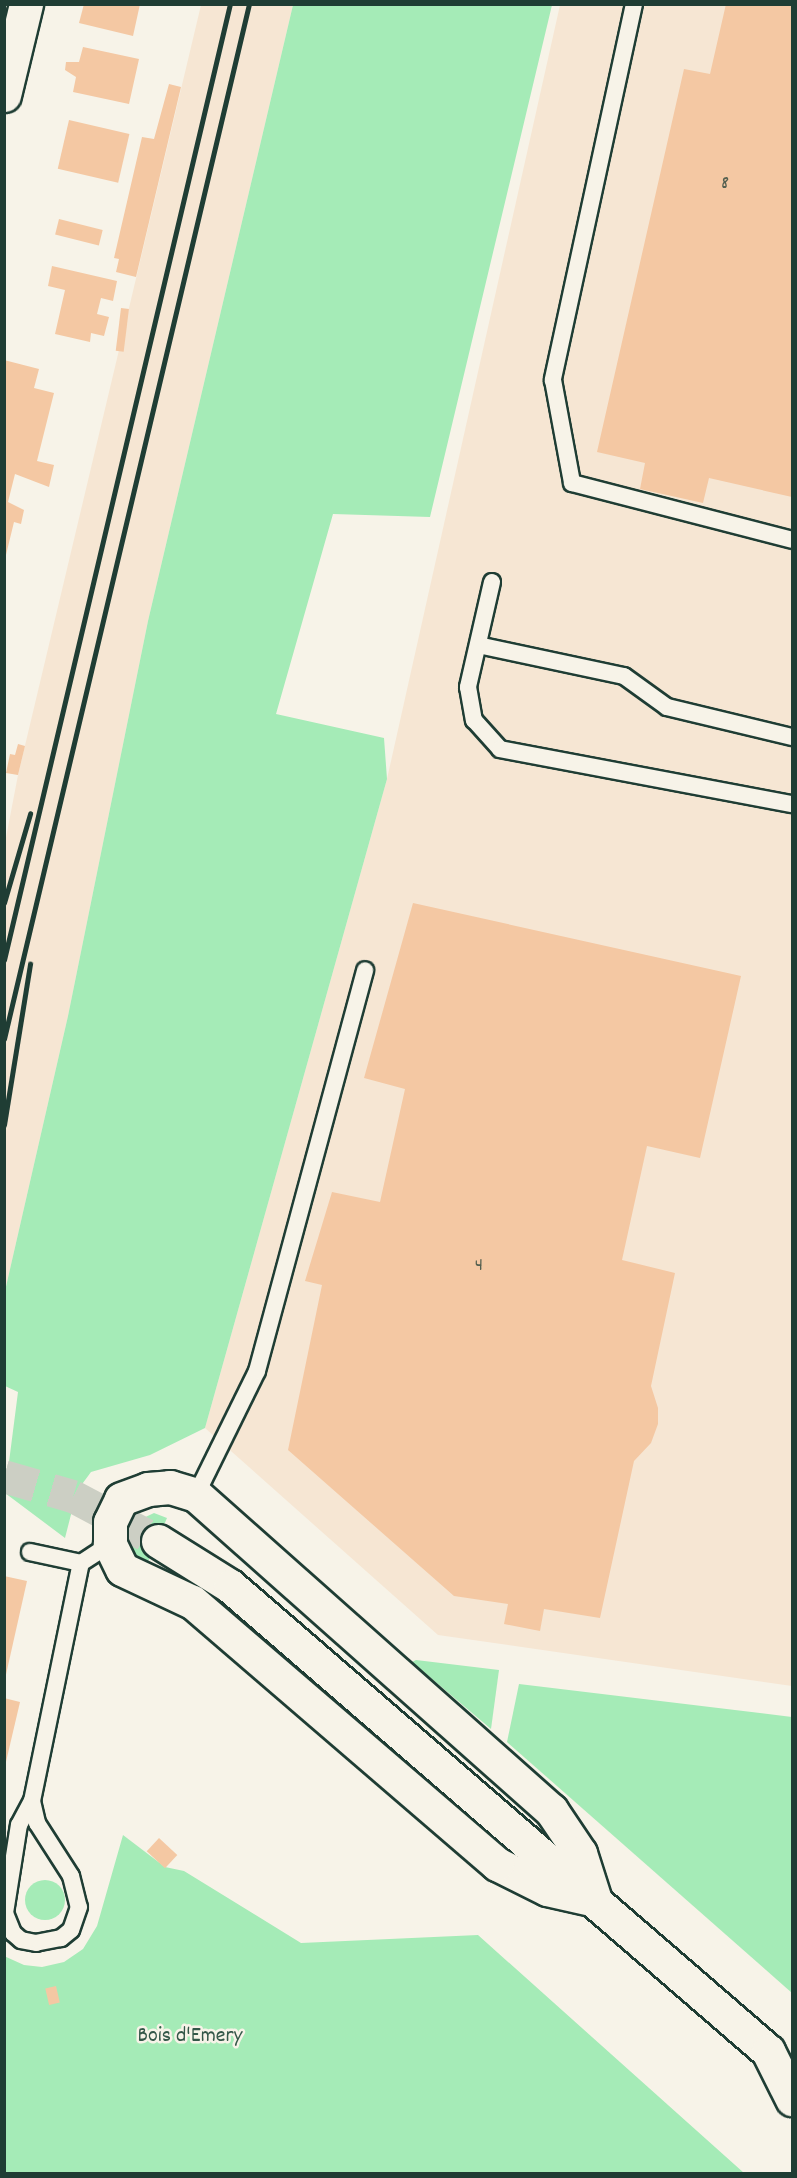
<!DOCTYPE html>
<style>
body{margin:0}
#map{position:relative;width:797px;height:2178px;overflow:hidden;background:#f7f3e8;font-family:Dekko,sans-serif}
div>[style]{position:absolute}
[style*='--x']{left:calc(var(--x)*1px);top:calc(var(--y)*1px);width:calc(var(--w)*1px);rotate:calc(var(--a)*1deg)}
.built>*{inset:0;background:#f6e6d3}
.green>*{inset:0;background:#a5ebb7}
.round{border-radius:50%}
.building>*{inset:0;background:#f4c8a3;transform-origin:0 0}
.secondary-tunnel>*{height:33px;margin-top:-16.5px;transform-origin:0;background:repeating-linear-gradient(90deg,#cccfc4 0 33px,transparent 0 49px)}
.roads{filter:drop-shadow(2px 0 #1f3d34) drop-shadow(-2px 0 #1f3d34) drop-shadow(0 2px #1f3d34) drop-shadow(0 -2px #1f3d34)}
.lane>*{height:16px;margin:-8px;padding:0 8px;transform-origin:8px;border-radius:8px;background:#f7f3e8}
.street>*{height:33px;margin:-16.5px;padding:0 16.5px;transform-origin:16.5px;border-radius:16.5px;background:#f7f3e8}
.secondary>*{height:33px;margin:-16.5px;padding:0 16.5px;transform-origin:16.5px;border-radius:16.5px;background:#f7f3e8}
.rail>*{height:4.5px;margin:-2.25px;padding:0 2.25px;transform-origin:2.25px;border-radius:2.25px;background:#1f3d34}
span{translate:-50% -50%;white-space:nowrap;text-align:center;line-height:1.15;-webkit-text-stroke:5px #f7f3e8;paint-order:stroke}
.number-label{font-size:20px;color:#546050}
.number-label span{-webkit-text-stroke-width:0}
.park-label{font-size:22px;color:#335748}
.frame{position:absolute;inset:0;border:6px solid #1f3d34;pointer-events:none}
</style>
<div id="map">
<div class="built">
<i style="clip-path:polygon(201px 5px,293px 5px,148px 621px,68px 1016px,5px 1291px,4px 848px,18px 775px)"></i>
<i style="clip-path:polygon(560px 5px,792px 5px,792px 1686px,438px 1635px,205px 1428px,387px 779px)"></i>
</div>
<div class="green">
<i style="clip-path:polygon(293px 5px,552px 5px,430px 517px,333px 514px,276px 714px,384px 738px,387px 779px,205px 1428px,150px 1455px,91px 1472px,77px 1491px,65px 1538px,5px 1493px,18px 1392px,5px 1386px,5px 1291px,68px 1016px,148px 621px)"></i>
<i style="clip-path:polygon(154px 1513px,167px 1518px,147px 1564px,132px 1553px,130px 1534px,137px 1521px)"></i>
<i style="clip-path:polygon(416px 1660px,499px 1670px,491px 1729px,412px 1662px)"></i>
<i style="clip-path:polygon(519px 1684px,792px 1717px,792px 1993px,507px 1742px)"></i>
<i style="clip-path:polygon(123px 1835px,165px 1867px,184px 1871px,301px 1943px,478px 1935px,744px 2173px,5px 2173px,4px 1956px,24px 1965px,42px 1967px,64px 1962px,83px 1949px,97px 1926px)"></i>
<i class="round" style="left:25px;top:1880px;width:40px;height:40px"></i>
</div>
<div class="building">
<i style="clip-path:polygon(84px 4px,140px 4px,133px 36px,79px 23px)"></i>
<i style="clip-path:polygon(726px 4px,792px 4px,792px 497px,709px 478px,703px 503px,640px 489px,645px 463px,597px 452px,684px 69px,710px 74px)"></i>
<i style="clip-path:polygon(83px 47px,139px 59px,129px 104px,73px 92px,76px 77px,65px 70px,66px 62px,79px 62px)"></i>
<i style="clip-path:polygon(169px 84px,181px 87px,136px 277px,116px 272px,119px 259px,114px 258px,142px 137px,154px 139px)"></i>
<i style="left:69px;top:120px;width:62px;height:50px;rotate:13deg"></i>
<i style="left:59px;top:219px;width:45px;height:16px;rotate:14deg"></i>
<i style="clip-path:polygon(52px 266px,117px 281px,113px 301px,101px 298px,97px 314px,109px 317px,104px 336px,91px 333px,90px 342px,55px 334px,65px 290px,48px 286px)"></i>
<i style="left:121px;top:308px;width:8px;height:43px;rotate:7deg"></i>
<i style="clip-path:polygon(4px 360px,39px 369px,34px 388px,54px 393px,37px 461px,54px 465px,49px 487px,15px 474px,8px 502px,24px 510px,21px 524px,14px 522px,5px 559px)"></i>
<i style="clip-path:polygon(18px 744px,25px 746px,18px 775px,6px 773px,10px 754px,15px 755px)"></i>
<i style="clip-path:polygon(413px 903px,741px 976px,700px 1158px,647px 1146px,622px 1260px,675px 1273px,651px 1386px,658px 1408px,658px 1424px,651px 1443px,634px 1461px,600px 1618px,544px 1609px,540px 1631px,504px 1624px,508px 1604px,454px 1596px,288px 1450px,322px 1285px,305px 1281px,332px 1192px,380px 1202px,405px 1089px,364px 1078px)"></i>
<i style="clip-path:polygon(4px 1576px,27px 1581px,5px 1679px,4px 1678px)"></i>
<i style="clip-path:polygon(4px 1698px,20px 1702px,5px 1766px,4px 1766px)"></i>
<i style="left:159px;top:1838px;width:25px;height:18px;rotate:43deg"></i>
<i style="left:56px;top:1986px;width:17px;height:11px;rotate:77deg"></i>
</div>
<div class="secondary-tunnel">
<i style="--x:4;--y:1476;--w:72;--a:16.2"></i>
<i style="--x:73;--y:1496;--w:96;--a:27.9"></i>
</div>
<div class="roads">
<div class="lane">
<i style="--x:634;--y:4;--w:385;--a:102.2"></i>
<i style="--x:553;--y:380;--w:105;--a:79.5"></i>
<i style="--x:572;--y:483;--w:227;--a:14.5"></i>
<i style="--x:492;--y:582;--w:108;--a:102.9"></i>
<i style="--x:468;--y:687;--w:34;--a:80"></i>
<i style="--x:474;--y:720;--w:39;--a:48"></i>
<i style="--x:500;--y:749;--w:297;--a:10.7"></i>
<i style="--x:478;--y:645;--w:149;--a:12"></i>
<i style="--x:624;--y:676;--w:53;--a:35.8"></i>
<i style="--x:667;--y:707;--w:129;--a:13.5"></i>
<i style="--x:196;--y:1495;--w:138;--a:-63.8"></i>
<i style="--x:257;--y:1371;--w:415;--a:-74.9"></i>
<i style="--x:30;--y:1552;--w:52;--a:12.2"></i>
<i style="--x:32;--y:1801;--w:23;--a:77"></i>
<i style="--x:37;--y:1823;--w:63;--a:57.3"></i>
<i style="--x:71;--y:1876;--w:32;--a:76"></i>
<i style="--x:79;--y:1907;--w:24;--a:109"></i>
<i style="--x:71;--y:1930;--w:13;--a:141"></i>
<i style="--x:61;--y:1938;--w:25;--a:169"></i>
<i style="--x:36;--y:1943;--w:15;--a:-169"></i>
<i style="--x:21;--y:1940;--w:11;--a:-139"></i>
<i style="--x:13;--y:1933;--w:22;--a:-112"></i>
<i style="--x:5;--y:1913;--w:89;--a:-81"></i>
<i style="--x:19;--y:1825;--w:27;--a:-62"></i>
<i style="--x:32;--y:1801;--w:243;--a:-78.4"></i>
<i style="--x:81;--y:1563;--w:35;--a:-33"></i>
</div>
<div class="street">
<i style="--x:4;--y:95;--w:94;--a:-76.4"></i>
<i style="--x:170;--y:1487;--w:27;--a:17"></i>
<i style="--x:196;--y:1495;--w:475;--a:41.6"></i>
<i style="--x:551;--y:1810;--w:52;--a:56"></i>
<i style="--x:580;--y:1853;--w:49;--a:72.3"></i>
<i style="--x:595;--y:1900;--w:49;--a:-167.1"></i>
<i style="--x:547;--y:1889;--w:56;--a:-153.4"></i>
<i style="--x:497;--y:1864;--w:402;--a:-139.3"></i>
<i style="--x:192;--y:1602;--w:77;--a:-154.8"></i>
<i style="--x:122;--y:1569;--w:28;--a:-116"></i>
<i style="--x:110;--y:1544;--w:22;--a:-90"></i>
<i style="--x:110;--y:1522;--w:25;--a:-64"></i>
<i style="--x:121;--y:1499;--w:29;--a:-20"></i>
<i style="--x:148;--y:1489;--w:22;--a:-5"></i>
</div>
<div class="secondary">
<i style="--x:158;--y:1541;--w:85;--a:32"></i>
<i style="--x:230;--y:1586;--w:711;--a:40.84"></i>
<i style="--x:768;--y:2051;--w:54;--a:63.4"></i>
</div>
</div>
<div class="rail">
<i style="--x:4;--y:903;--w:93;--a:-73.7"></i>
<i style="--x:4;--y:960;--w:982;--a:-76.7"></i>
<i style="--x:4;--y:1039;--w:1064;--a:-76.68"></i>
<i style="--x:4;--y:1125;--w:163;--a:-80.8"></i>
</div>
<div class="number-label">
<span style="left:725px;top:184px">8</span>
<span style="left:479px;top:1266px">4</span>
</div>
<div class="park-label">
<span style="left:190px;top:2037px">Bois d'Emery</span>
</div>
<div class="frame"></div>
</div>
